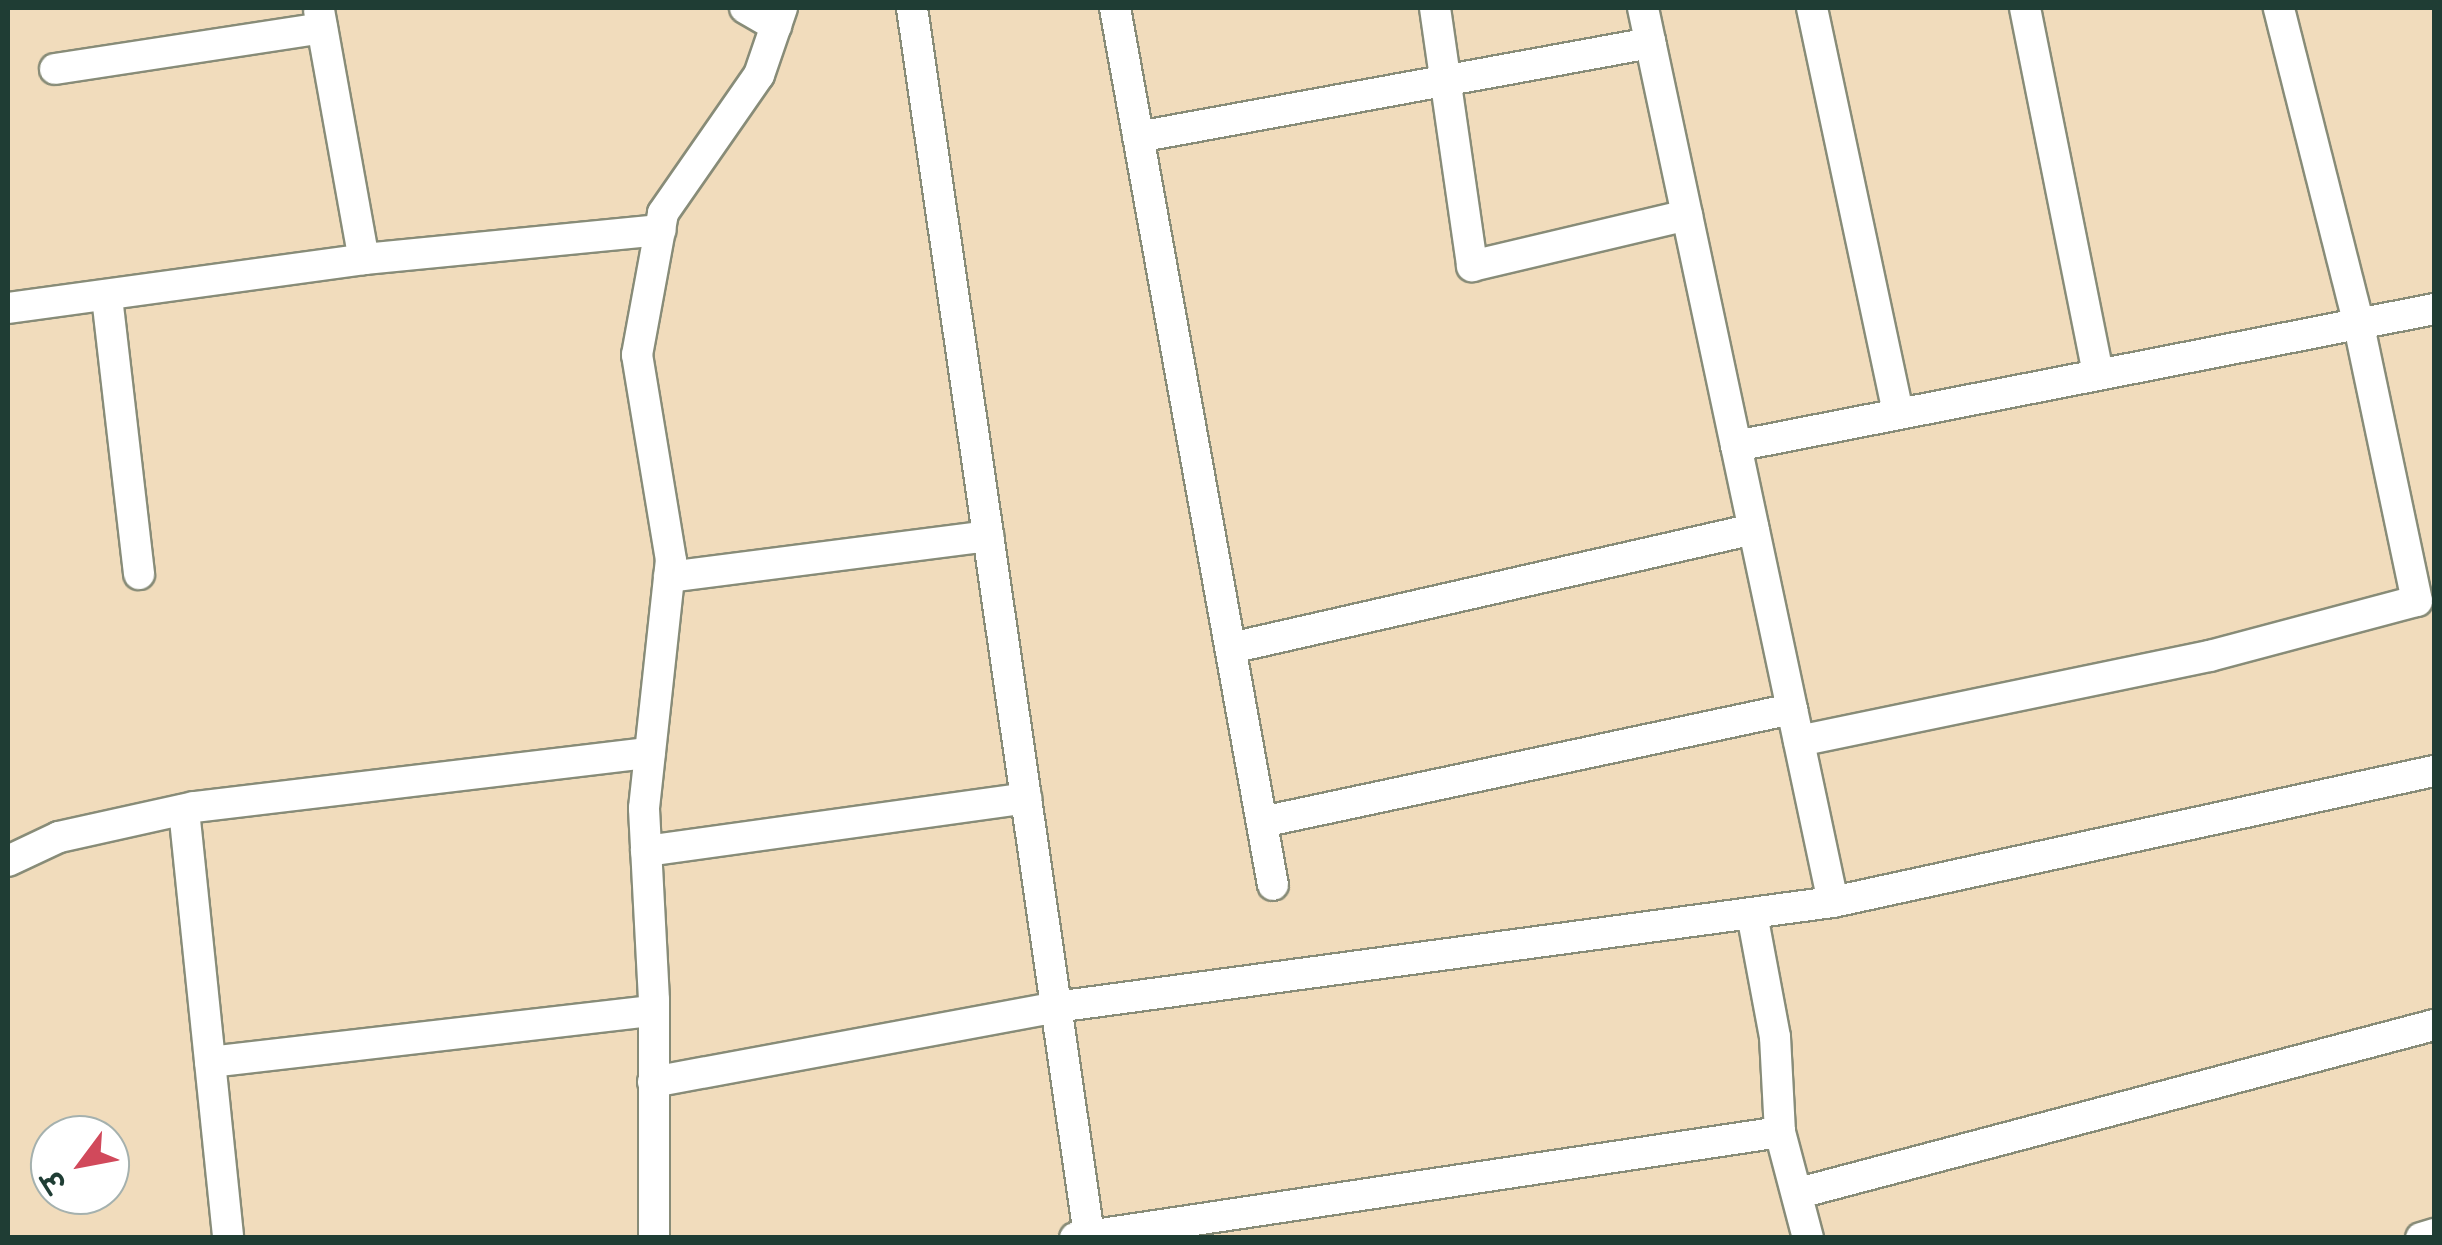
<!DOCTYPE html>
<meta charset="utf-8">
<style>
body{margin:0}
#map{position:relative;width:2442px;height:1245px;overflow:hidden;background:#f1dcbc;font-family:Mynerve,"Playpen Sans Deva",sans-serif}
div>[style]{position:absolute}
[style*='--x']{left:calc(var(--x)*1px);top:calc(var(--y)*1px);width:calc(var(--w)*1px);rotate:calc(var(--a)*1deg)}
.roads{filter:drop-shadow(2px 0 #888c78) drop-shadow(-2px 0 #888c78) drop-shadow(0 2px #888c78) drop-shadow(0 -2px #888c78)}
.minor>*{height:30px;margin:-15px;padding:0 15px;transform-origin:15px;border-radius:15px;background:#fff}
span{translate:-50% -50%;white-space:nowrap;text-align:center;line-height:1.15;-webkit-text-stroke:8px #fff;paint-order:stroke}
.frame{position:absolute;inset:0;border:10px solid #1f3d34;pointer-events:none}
.north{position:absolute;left:30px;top:1115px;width:100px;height:100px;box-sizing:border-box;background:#fff;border:2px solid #a5b1ae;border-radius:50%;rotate:238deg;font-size:28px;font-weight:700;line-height:40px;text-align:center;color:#1f3d34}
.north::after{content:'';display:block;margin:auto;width:35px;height:45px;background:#d1495b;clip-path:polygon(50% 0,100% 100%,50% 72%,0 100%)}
</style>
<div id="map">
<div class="roads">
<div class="minor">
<i style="--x:745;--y:8;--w:36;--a:30"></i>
<i style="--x:912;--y:8;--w:1240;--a:81.79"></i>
<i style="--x:1115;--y:8;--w:891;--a:79.79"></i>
<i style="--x:1435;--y:8;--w:261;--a:81.8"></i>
<i style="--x:1472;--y:266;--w:221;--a:-13.3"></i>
<i style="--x:1643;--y:8;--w:914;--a:78"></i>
<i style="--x:1812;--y:8;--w:414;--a:78"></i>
<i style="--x:2025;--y:8;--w:372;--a:78.7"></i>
<i style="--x:319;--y:10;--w:253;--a:79.8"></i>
<i style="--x:55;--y:69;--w:270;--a:-8.7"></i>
<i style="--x:1138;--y:137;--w:521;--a:-10.4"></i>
<i style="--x:107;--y:297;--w:279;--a:83.4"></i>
<i style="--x:8;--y:308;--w:359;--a:-7.8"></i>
<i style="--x:364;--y:259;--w:298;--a:-5.6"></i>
<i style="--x:1736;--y:446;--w:711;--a:-11.1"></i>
<i style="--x:669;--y:577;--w:322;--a:-7.3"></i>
<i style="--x:1231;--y:648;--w:536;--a:-12.82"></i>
<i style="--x:1799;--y:741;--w:420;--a:-11.7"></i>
<i style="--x:2210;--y:656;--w:214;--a:-14.9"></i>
<i style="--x:2417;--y:601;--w:286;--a:-101.9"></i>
<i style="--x:2358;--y:321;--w:323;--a:-104.2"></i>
<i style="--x:184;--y:810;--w:430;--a:84.1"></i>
<i style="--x:1262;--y:822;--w:542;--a:-12.04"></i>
<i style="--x:646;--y:851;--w:384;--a:-7.9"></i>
<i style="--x:8;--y:861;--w:56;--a:-25.2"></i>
<i style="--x:59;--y:837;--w:138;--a:-12.5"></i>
<i style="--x:194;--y:807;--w:459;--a:-6.8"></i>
<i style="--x:1752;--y:914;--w:125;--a:79.4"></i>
<i style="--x:1775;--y:1037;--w:95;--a:87"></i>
<i style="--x:1780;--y:1132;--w:110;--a:75.2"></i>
<i style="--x:210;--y:1062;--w:447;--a:-6.6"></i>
<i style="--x:653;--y:1082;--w:410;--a:-10.5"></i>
<i style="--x:1056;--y:1007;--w:784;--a:-7.7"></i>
<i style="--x:1833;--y:902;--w:615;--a:-12.3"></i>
<i style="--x:1799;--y:1193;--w:657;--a:-14.82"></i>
<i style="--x:654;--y:1238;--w:238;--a:-90"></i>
<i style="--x:654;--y:1000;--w:192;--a:-93"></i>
<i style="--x:644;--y:808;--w:249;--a:-83.8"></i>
<i style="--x:671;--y:560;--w:208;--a:-99.4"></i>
<i style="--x:637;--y:355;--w:144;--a:-79.6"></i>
<i style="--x:663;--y:213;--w:168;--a:-55.2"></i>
<i style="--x:759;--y:75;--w:71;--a:-71.1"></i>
<i style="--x:1075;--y:1238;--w:713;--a:-8.55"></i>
<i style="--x:2421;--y:1238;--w:14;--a:-17"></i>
</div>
</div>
<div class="frame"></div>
<div class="north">उ</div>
</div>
